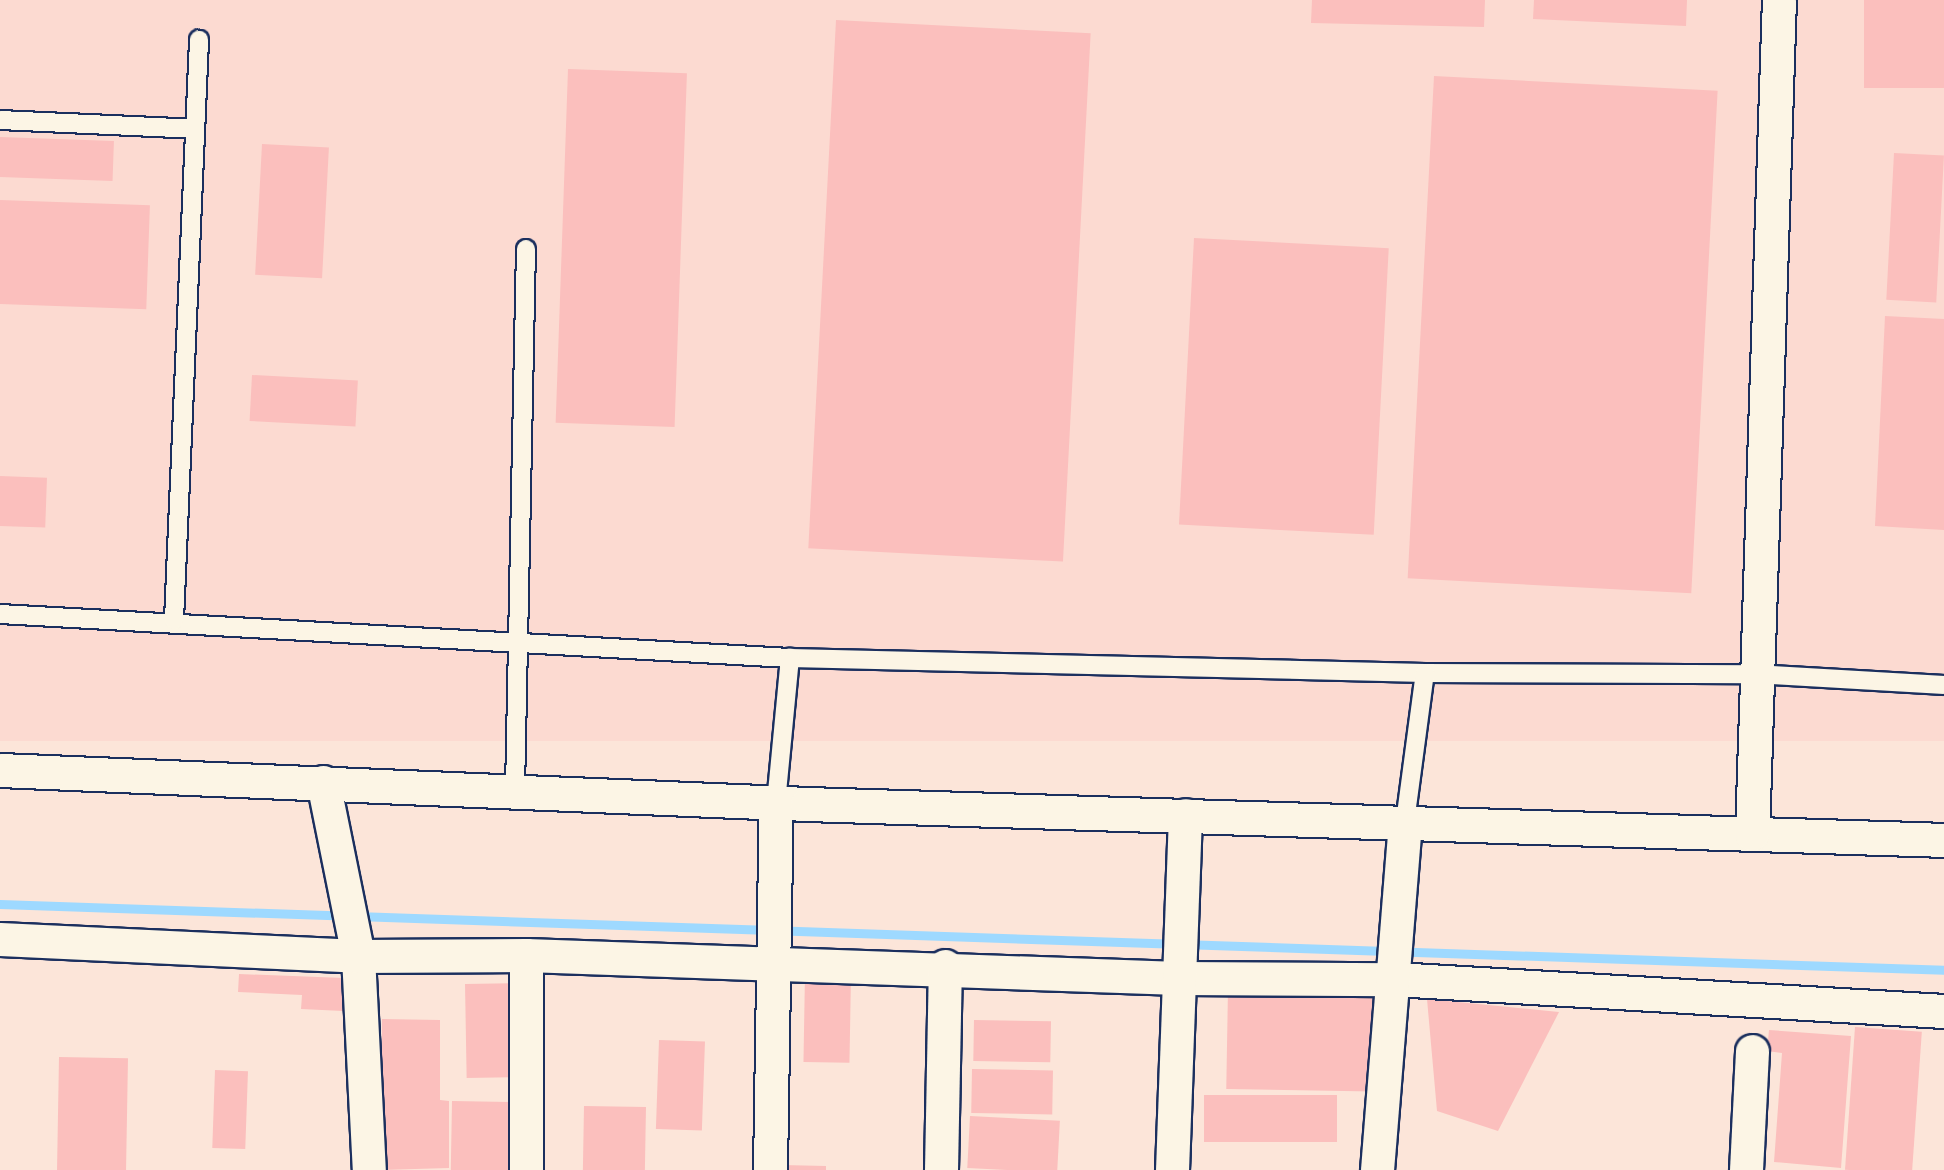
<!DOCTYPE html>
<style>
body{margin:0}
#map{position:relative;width:1944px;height:1170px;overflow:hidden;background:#fce5d9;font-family:"Gochi Hand",sans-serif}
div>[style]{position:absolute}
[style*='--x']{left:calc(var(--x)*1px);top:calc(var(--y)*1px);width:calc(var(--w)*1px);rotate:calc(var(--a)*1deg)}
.built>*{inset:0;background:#fcdad1;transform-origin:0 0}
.stream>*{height:9px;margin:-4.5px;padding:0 4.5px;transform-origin:4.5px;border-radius:4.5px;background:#9ed9ff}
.building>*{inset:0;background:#fbbfbd;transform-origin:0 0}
.roads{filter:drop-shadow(2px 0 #1b2f5e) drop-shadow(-2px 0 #1b2f5e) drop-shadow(0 2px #1b2f5e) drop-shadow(0 -2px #1b2f5e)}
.lane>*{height:18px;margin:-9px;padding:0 9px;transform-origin:9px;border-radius:9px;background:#fcf5e5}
.street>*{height:33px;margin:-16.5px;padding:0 16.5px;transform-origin:16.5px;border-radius:16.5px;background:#fcf5e5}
.secondary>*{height:33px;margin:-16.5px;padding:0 16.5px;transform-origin:16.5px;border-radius:16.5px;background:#fcf5e5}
span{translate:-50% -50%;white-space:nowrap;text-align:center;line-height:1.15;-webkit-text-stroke:6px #fcf5e5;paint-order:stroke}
</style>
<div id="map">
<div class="built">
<i style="left:0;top:0;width:1944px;height:741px"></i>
</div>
<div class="stream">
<i style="--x:0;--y:904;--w:1945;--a:1.94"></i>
</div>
<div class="building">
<i style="clip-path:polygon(1312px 0,1485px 0,1484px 27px,1311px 23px)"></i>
<i style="clip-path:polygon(1534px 0,1687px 0,1686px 26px,1533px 19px)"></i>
<i style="left:1864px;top:0;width:80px;height:88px"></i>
<i style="left:836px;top:20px;width:255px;height:529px;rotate:3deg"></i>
<i style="left:568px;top:69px;width:119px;height:354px;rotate:2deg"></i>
<i style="left:1434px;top:76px;width:284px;height:503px;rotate:3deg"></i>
<i style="left:0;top:137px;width:114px;height:40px;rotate:2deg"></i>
<i style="left:262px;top:144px;width:67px;height:131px;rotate:3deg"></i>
<i style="left:1894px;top:153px;width:50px;height:147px;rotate:3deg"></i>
<i style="left:0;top:200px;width:150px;height:104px;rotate:2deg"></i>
<i style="left:1194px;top:238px;width:195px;height:287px;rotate:3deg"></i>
<i style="clip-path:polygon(1885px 316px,1944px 319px,1944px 530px,1875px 526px)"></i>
<i style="left:252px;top:375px;width:106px;height:46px;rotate:3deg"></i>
<i style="left:0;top:476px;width:47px;height:50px;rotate:2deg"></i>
<i style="clip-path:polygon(239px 974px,344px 978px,343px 1011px,301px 1009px,302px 995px,238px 992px)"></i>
<i style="left:805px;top:974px;width:46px;height:88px;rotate:1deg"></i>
<i style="left:521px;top:983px;width:94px;height:56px;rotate:89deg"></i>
<i style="left:1228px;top:989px;width:147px;height:100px;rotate:1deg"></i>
<i style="clip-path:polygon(1427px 999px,1559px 1012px,1498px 1131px,1437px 1111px)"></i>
<i style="clip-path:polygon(382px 1019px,440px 1020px,440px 1100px,449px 1101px,449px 1168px,381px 1170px)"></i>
<i style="left:974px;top:1020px;width:77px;height:41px;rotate:1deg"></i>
<i style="left:1855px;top:1027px;width:67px;height:143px;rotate:4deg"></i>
<i style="clip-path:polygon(1769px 1030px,1851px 1036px,1841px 1168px,1774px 1162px,1782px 1053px,1767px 1051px)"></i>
<i style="left:659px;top:1040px;width:46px;height:89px;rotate:2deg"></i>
<i style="left:59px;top:1057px;width:69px;height:113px;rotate:1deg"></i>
<i style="left:972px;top:1069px;width:81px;height:44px;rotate:1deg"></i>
<i style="left:215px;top:1070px;width:33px;height:78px;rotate:2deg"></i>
<i style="left:1204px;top:1095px;width:133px;height:47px"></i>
<i style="left:452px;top:1101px;width:59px;height:69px;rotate:1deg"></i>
<i style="left:584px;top:1106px;width:62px;height:64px;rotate:1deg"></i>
<i style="left:970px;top:1116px;width:90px;height:52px;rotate:3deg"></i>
<i style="clip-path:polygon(782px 1165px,826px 1166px,826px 1170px,782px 1170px)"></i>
</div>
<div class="roads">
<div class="lane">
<i style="--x:0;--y:120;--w:195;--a:2.6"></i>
<i style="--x:0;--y:614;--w:791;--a:3.19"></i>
<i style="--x:790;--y:658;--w:635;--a:1.35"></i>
<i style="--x:1425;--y:673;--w:330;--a:0.2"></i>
<i style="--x:1755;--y:674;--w:189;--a:3.3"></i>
<i style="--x:174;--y:620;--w:581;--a:-87.53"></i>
<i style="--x:515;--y:790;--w:541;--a:-88.84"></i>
<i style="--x:776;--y:803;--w:146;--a:-84.5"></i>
<i style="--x:1405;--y:822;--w:150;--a:-82.4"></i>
</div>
<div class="street">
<i style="--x:323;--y:782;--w:177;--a:78.6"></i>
<i style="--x:358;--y:956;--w:214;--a:87.1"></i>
<i style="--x:0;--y:939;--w:358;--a:2.7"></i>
<i style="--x:358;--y:956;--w:168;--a:-0.3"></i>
<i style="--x:526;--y:955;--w:653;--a:2.02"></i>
<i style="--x:1179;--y:978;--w:215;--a:0.3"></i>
<i style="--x:1394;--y:979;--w:551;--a:3.33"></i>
<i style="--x:526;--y:1170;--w:215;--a:-90"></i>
<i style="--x:770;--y:1170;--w:367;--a:-89.1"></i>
<i style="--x:941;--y:1170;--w:204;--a:-88.9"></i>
<i style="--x:1172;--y:1170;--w:355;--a:-87.9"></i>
<i style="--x:1377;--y:1170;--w:349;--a:-85.4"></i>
<i style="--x:1746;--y:1170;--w:119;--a:-87.1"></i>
</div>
<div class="secondary">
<i style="--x:0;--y:770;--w:808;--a:2.41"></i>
<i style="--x:807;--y:804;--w:1138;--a:1.81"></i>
<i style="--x:1752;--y:834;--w:834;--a:-88.15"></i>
</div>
</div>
</div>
